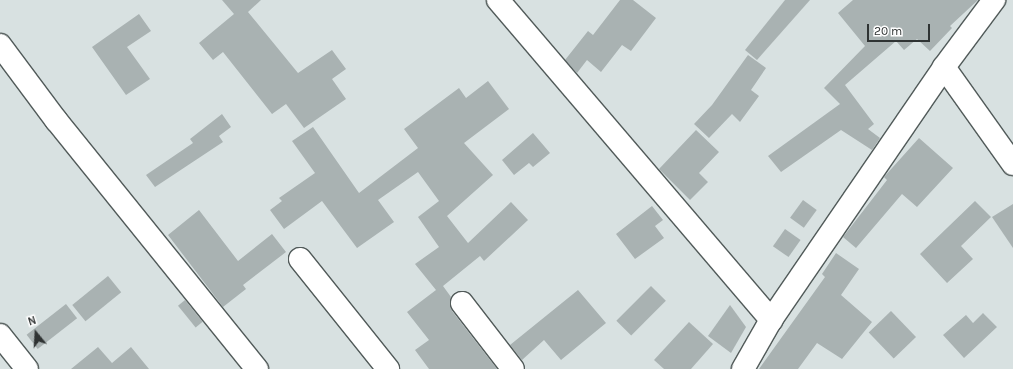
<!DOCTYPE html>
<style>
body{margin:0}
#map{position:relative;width:1013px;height:369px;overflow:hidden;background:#d8e1e1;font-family:Karla,sans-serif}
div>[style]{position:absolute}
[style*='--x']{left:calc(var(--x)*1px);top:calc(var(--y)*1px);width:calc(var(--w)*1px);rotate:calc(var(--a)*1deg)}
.building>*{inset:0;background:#a9b2b2;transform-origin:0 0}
.roads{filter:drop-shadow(1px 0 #525b5a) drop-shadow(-1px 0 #525b5a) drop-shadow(0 1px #525b5a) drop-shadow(0 -1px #525b5a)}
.minor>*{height:22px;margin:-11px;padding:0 11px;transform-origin:11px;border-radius:11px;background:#fff}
span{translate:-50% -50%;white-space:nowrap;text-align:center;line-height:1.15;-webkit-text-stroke:3px #fff;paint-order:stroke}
.north{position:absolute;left:16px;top:313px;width:40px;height:40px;-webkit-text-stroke:3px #fff;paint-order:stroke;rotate:342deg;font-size:11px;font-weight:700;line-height:16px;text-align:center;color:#2f3333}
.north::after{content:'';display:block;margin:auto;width:14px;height:18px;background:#2f3333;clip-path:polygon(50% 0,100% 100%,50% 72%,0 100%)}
.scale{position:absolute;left:867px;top:24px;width:63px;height:18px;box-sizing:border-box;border:2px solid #2f3333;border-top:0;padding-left:5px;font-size:12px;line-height:14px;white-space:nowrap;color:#2f3333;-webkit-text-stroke:3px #fff;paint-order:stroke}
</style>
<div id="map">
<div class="building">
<i style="clip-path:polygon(222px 0,261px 0,248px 12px,298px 73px,332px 50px,346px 69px,332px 79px,346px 99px,304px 128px,286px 104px,272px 114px,223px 52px,213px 60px,199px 43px,234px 14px)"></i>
<i style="clip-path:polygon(620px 0,633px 0,656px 18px,631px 51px,622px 45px,601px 72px,587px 60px,577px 73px,565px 60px,588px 31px,593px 35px)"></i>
<i style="clip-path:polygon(785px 0,810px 0,757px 60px,745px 50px)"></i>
<i style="clip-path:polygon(853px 0,978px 0,950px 26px,952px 28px,930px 51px,917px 39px,904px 50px,896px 41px,845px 85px,874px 124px,868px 129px,880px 138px,872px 150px,841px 130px,781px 172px,768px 156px,840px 104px,824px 88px,865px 46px,838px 13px)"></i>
<i style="clip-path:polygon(139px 14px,151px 31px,127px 47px,150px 79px,126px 95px,92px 47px)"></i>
<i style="clip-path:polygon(748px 55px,766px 68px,751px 90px,759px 96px,740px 122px,732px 114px,709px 138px,694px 124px,712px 105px)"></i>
<i style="clip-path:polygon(488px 81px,509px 109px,464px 143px,493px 175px,447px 216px,468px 243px,511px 202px,528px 220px,484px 261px,480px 256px,443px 286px,451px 297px,452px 311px,497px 369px,429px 369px,415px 350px,429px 340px,407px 312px,436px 290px,415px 264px,439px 247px,418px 217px,439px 201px,418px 172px,378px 200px,394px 222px,357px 248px,322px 201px,284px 229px,270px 210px,282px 201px,279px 198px,315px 173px,292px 141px,313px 127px,359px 193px,418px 148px,404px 129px,459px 88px,466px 98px)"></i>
<i style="clip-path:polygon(222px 114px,231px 127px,219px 136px,223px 142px,155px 187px,146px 175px,193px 143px,190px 139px)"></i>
<i style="clip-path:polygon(696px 130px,719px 152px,699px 173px,708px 182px,690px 200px,659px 169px)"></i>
<i style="clip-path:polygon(533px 133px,550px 153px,533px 167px,529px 163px,514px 175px,502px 160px)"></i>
<i style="clip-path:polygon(919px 138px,953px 168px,917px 207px,902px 194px,856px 248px,843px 237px,887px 180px,884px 177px)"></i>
<i style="left:803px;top:200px;width:17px;height:22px;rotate:36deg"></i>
<i style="clip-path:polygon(975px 201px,991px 217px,961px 246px,973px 259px,947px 283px,920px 254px)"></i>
<i style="clip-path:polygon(1013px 204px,1013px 248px,992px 217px)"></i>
<i style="clip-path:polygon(652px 206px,663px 220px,655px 226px,664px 238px,635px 259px,616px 234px)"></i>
<i style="clip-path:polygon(199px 210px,238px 261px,272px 234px,286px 252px,243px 285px,246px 289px,223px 307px,168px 235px)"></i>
<i style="left:785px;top:229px;width:19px;height:21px;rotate:35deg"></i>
<i style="clip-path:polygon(836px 253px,859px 269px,841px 295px,872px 322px,842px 359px,817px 343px,798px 369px,759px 369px,825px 277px,822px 274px)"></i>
<i style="left:108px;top:276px;width:21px;height:46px;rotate:51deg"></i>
<i style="left:651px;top:286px;width:21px;height:49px;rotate:45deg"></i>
<i style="clip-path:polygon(578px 290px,606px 323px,561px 360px,544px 340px,522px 360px,510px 345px)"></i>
<i style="left:185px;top:300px;width:28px;height:9px;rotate:51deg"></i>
<i style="left:66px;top:304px;width:18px;height:50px;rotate:52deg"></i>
<i style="clip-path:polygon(730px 305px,746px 327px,731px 353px,708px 336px)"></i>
<i style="left:891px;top:311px;width:36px;height:31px;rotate:46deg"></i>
<i style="clip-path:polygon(983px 313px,997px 327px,964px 358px,943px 335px,966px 315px,973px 323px)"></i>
<i style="clip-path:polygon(689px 322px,713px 344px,691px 369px,664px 369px,654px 360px)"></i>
<i style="clip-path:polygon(98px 347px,112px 363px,131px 347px,149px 369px,71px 369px)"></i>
</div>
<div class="roads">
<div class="minor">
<i style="--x:498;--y:0;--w:421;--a:49.5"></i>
<i style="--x:0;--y:45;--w:94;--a:53.3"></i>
<i style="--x:56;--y:120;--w:320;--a:51.1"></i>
<i style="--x:944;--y:67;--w:119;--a:54.6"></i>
<i style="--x:300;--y:259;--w:141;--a:51.3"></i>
<i style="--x:462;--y:303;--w:83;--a:52.3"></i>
<i style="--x:0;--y:335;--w:43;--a:51.5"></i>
<i style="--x:743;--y:369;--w:56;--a:-60.3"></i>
<i style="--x:771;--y:320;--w:306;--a:-55.6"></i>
<i style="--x:944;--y:67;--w:84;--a:-53.3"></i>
</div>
</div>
<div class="north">N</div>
<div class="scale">20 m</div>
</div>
